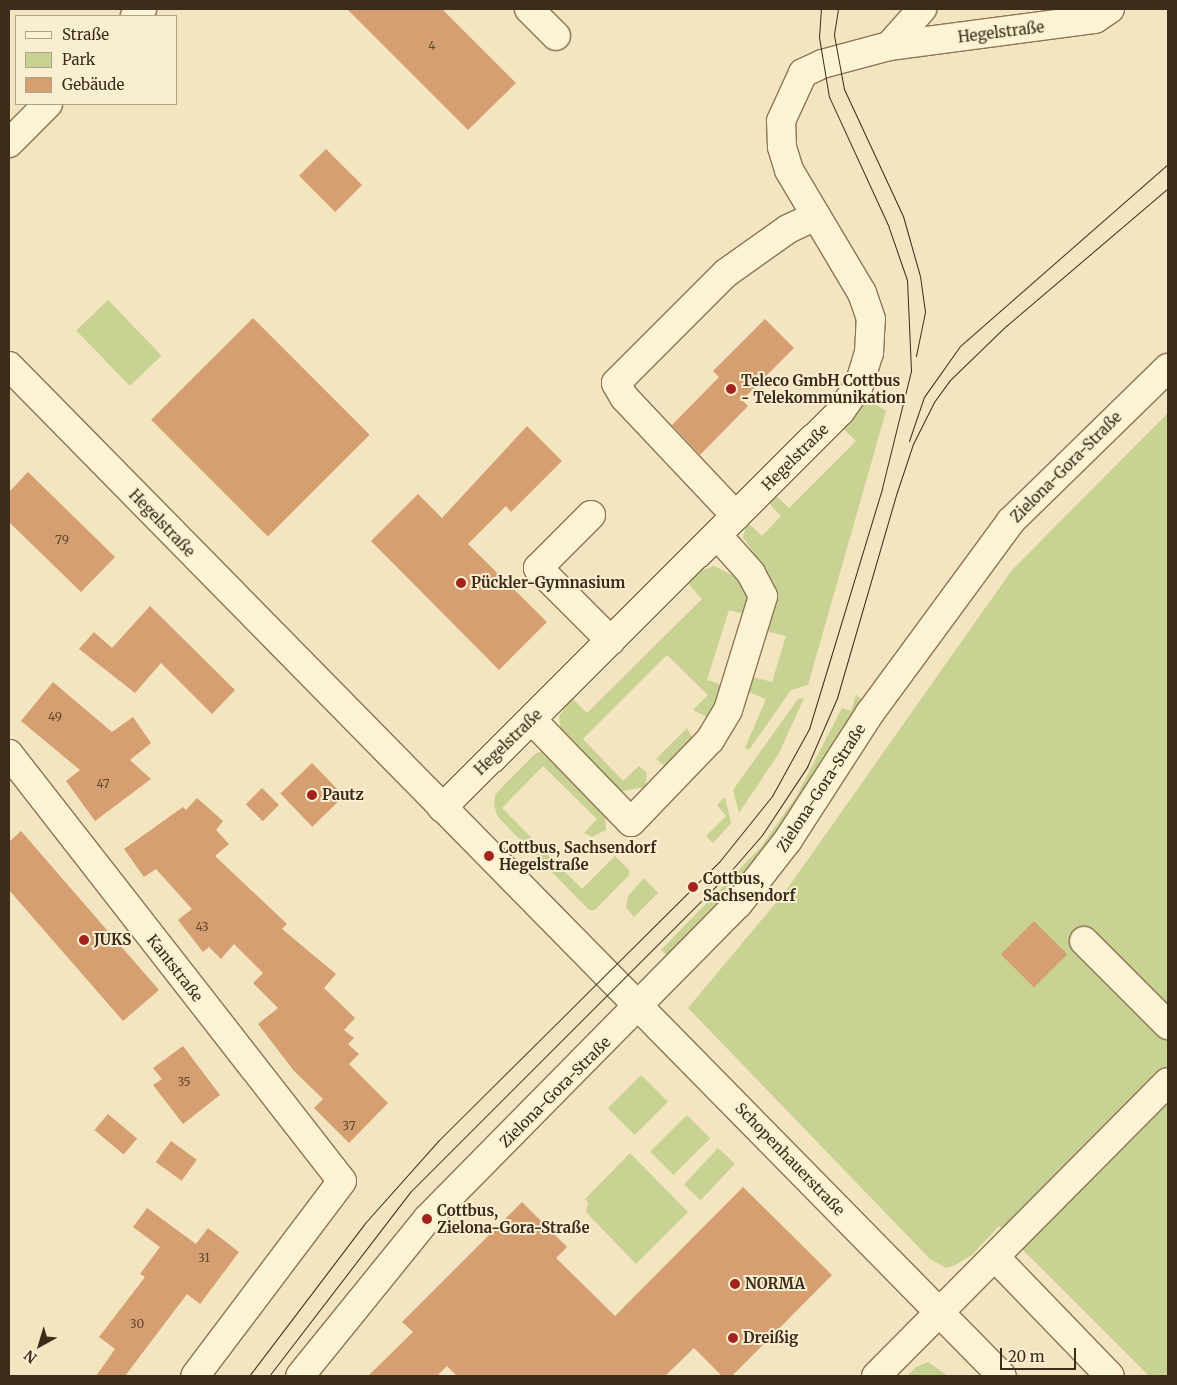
<!DOCTYPE html>
<meta charset="utf-8">
<style>
body{margin:0}
#map{position:relative;width:1177px;height:1385px;overflow:hidden;background:#f2e5bf;font-family:Merriweather,serif}
div>[style]{position:absolute}
[style*='--x']{left:calc(var(--x)*1px);top:calc(var(--y)*1px);width:calc(var(--w)*1px);rotate:calc(var(--a)*1deg)}
.green>*{inset:0;background:#c8d292;transform-origin:0 0}
.building>*{inset:0;background:#d59f71;transform-origin:0 0}
.roads{filter:drop-shadow(1px 0 #8d7655) drop-shadow(-1px 0 #8d7655) drop-shadow(0 1px #8d7655) drop-shadow(0 -1px #8d7655)}
.minor>*{height:28px;margin:-14px;padding:0 14px;transform-origin:14px;border-radius:14px;background:#fcf2d4}
.tram>*{height:1px;margin:-0.5px;padding:0 0.5px;transform-origin:0.5px;border-radius:0.5px;background:#3b2c1b}
.dots>*{width:14px;height:14px;translate:-50% -50%;box-sizing:border-box;border:2px solid #f9efd0;border-radius:50%}
span{translate:-50% -50%;white-space:nowrap;text-align:center;line-height:1.15;-webkit-text-stroke:4px #f9efd0;paint-order:stroke}
.number-label{font-size:12px;color:#624930}
.number-label span{-webkit-text-stroke-width:0}
.street-label{font-size:15px;color:#3b2c1b}
.poi-label{font-size:15px;color:#3b2c1b;font-weight:700}
.left{translate:0 -50%;text-align:left}
.frame{position:absolute;inset:0;border:10px solid #3b2c1b;pointer-events:none}
.legend{position:absolute;left:15px;top:15px;width:162px;height:90px;box-sizing:border-box;background:#f9efd0;border:1px solid #ada188;margin:0;padding:6px 9px;list-style:none;font-size:15px;color:#3b2c1b}
.legend li{display:flex;align-items:center;gap:10px;height:25px}
.legend b{width:25px;border:1px solid #ada188}
.north{position:absolute;left:15px;top:1320px;width:50px;height:50px;-webkit-text-stroke:4px #f9efd0;paint-order:stroke;rotate:219deg;font-size:14px;font-weight:700;line-height:20px;text-align:center;color:#3b2c1b}
.north::after{content:'';display:block;margin:auto;width:18px;height:22px;background:#3b2c1b;clip-path:polygon(50% 0,100% 100%,50% 72%,0 100%)}
.scale{position:absolute;left:1000px;top:1348px;width:76px;height:22px;box-sizing:border-box;border:2px solid #3b2c1b;border-top:0;padding-left:6px;font-size:15px;line-height:18px;white-space:nowrap;color:#3b2c1b;-webkit-text-stroke:4px #f9efd0;paint-order:stroke}
</style>
<div id="map">
<div class="green">
<i style="left:108px;top:300px;width:77px;height:44px;rotate:46deg"></i>
<i style="clip-path:polygon(866px 398px,886px 411px,808px 685px,791px 690px,749px 750px,745px 748px,766px 699px,748px 692px,753px 677px,772px 682px,786px 636px,766px 631px,775px 594px,771px 579px,743px 537px,747px 522px,762px 536px,781px 516px,768px 502px,775px 495px,789px 508px,856px 441px,843px 428px)"></i>
<i style="clip-path:polygon(1168px 413px,1168px 1376px,1149px 1376px,999px 1226px,972px 1255px,953px 1266px,946px 1268px,930px 1259px,688px 1008px,785px 892px,1012px 570px)"></i>
<i style="clip-path:polygon(714px 566px,742px 580px,750px 597px,748px 615px,729px 610px,707px 680px,725px 686px,711px 719px,693px 710px,708px 695px,667px 655px,583px 739px,623px 781px,639px 766px,647px 773px,645px 787px,622px 791px,561px 735px,559px 716px,572px 698px,587px 713px,702px 599px,687px 582px,699px 571px)"></i>
<i style="clip-path:polygon(856px 695px,866px 702px,777px 832px,733px 889px,670px 958px,661px 950px,761px 847px,796px 797px,842px 708px,851px 711px)"></i>
<i style="clip-path:polygon(804px 698px,779px 753px,739px 813px,733px 790px,798px 699px)"></i>
<i style="clip-path:polygon(687px 728px,693px 739px,666px 767px,656px 759px)"></i>
<i style="clip-path:polygon(541px 752px,605px 813px,606px 830px,592px 837px,584px 833px,597px 819px,543px 766px,502px 808px,582px 889px,615px 856px,629px 870px,629px 875px,595px 910px,589px 910px,498px 817px,494px 805px,495px 795px,505px 784px,536px 753px)"></i>
<i style="clip-path:polygon(725px 797px,731px 823px,713px 843px,706px 836px,726px 816px,717px 805px)"></i>
<i style="clip-path:polygon(644px 878px,658px 893px,634px 917px,626px 907px,628px 896px)"></i>
<i style="left:641px;top:1075px;width:38px;height:47px;rotate:45deg"></i>
<i style="left:687px;top:1115px;width:33px;height:52px;rotate:45deg"></i>
<i style="left:718px;top:1148px;width:23px;height:50px;rotate:43deg"></i>
<i style="clip-path:polygon(630px 1153px,688px 1212px,636px 1264px,586px 1212px,588px 1203px,585px 1199px)"></i>
<i style="clip-path:polygon(928px 1362px,948px 1376px,907px 1376px,916px 1367px)"></i>
</div>
<div class="building">
<i style="clip-path:polygon(347px 9px,442px 9px,516px 83px,468px 130px)"></i>
<i style="left:326px;top:149px;width:51px;height:38px;rotate:45deg"></i>
<i style="left:253px;top:318px;width:165px;height:144px;rotate:45deg"></i>
<i style="clip-path:polygon(765px 319px,794px 348px,742px 400px,748px 406px,700px 455px,672px 425px,719px 377px,713px 371px)"></i>
<i style="clip-path:polygon(527px 426px,562px 461px,511px 512px,506px 506px,468px 544px,547px 622px,499px 670px,371px 541px,418px 494px,442px 518px)"></i>
<i style="clip-path:polygon(28px 472px,115px 557px,81px 592px,9px 522px,9px 492px)"></i>
<i style="clip-path:polygon(150px 606px,235px 690px,212px 714px,161px 663px,135px 693px,79px 649px,94px 632px,112px 648px)"></i>
<i style="clip-path:polygon(53px 682px,112px 732px,133px 717px,151px 743px,130px 760px,151px 779px,95px 821px,66px 781px,80px 770px,21px 721px)"></i>
<i style="left:312px;top:763px;width:46px;height:44px;rotate:46deg"></i>
<i style="left:262px;top:788px;width:24px;height:23px;rotate:45deg"></i>
<i style="clip-path:polygon(197px 798px,223px 821px,216px 830px,229px 844px,215px 856px,287px 924px,282px 929px,336px 974px,324px 988px,355px 1018px,344px 1030px,354px 1038px,348px 1044px,359px 1054px,349px 1064px,388px 1103px,349px 1143px,314px 1108px,323px 1099px,294px 1071px,258px 1024px,278px 1008px,253px 983px,263px 973px,234px 944px,221px 959px,209px 947px,203px 952px,178px 920px,192px 909px,156px 869px,144px 877px,124px 849px,183px 807px,186px 810px)"></i>
<i style="clip-path:polygon(21px 831px,159px 990px,123px 1021px,9px 890px,9px 842px)"></i>
<i style="left:1034px;top:921px;width:47px;height:47px;rotate:45deg"></i>
<i style="clip-path:polygon(183px 1046px,220px 1095px,183px 1124px,153px 1085px,162px 1079px,153px 1068px)"></i>
<i style="left:108px;top:1114px;width:38px;height:21px;rotate:40deg"></i>
<i style="left:171px;top:1141px;width:32px;height:26px;rotate:36deg"></i>
<i style="clip-path:polygon(743px 1187px,832px 1275px,732px 1376px,722px 1376px,694px 1348px,665px 1376px,457px 1376px,447px 1366px,437px 1376px,368px 1376px,413px 1332px,402px 1322px,522px 1202px,567px 1247px,556px 1258px,615px 1316px)"></i>
<i style="clip-path:polygon(147px 1208px,196px 1244px,208px 1228px,239px 1252px,200px 1304px,187px 1294px,125px 1376px,96px 1376px,115px 1349px,99px 1337px,145px 1277px,140px 1274px,160px 1247px,133px 1227px)"></i>
</div>
<div class="roads">
<div class="minor">
<i style="--x:529;--y:9;--w:38;--a:45"></i>
<i style="--x:135;--y:16;--w:10;--a:-45"></i>
<i style="--x:889;--y:46;--w:50;--a:-48.3"></i>
<i style="--x:9;--y:143;--w:55;--a:-45"></i>
<i style="--x:9;--y:366;--w:1416;--a:45.49"></i>
<i style="--x:591;--y:515;--w:75;--a:135"></i>
<i style="--x:538;--y:568;--w:103;--a:45"></i>
<i style="--x:736;--y:516;--w:163;--a:-133.3"></i>
<i style="--x:624;--y:397;--w:16;--a:-120"></i>
<i style="--x:616;--y:383;--w:156;--a:-45"></i>
<i style="--x:726;--y:273;--w:76;--a:-35.4"></i>
<i style="--x:788;--y:229;--w:31;--a:-25"></i>
<i style="--x:532;--y:720;--w:142;--a:45.9"></i>
<i style="--x:631;--y:822;--w:114;--a:-46.1"></i>
<i style="--x:710;--y:740;--w:35;--a:-59"></i>
<i style="--x:728;--y:710;--w:119;--a:-72.9"></i>
<i style="--x:763;--y:596;--w:26;--a:-118"></i>
<i style="--x:751;--y:573;--w:51;--a:-131.8"></i>
<i style="--x:9;--y:754;--w:541;--a:52.05"></i>
<i style="--x:342;--y:1181;--w:244;--a:127"></i>
<i style="--x:442;--y:808;--w:561;--a:-44.86"></i>
<i style="--x:840;--y:412;--w:33;--a:-55"></i>
<i style="--x:859;--y:385;--w:34;--a:-73"></i>
<i style="--x:869;--y:353;--w:34;--a:-87"></i>
<i style="--x:871;--y:319;--w:28;--a:-109"></i>
<i style="--x:862;--y:293;--w:143;--a:-120.7"></i>
<i style="--x:789;--y:170;--w:24;--a:-107"></i>
<i style="--x:782;--y:147;--w:26;--a:-92"></i>
<i style="--x:781;--y:121;--w:53;--a:-65.4"></i>
<i style="--x:803;--y:73;--w:21;--a:-25"></i>
<i style="--x:822;--y:64;--w:69;--a:-15"></i>
<i style="--x:889;--y:46;--w:208;--a:-7.5"></i>
<i style="--x:1095;--y:19;--w:18;--a:-34"></i>
<i style="--x:1084;--y:941;--w:119;--a:45"></i>
<i style="--x:995;--y:1257;--w:165;--a:46"></i>
<i style="--x:300;--y:1376;--w:202;--a:-51"></i>
<i style="--x:427;--y:1219;--w:443;--a:-45.4"></i>
<i style="--x:738;--y:904;--w:81;--a:-52"></i>
<i style="--x:788;--y:840;--w:151;--a:-57.2"></i>
<i style="--x:870;--y:713;--w:238;--a:-53.7"></i>
<i style="--x:1011;--y:521;--w:219;--a:-44.3"></i>
<i style="--x:876;--y:1376;--w:414;--a:-45.2"></i>
</div>
</div>
<div class="tram">
<i style="--x:838;--y:9;--w:26;--a:99"></i>
<i style="--x:834;--y:35;--w:55;--a:79.5"></i>
<i style="--x:844;--y:89;--w:140;--a:65.1"></i>
<i style="--x:903;--y:216;--w:62;--a:74.2"></i>
<i style="--x:920;--y:276;--w:36;--a:82"></i>
<i style="--x:925;--y:312;--w:45;--a:101.6"></i>
<i style="--x:909;--y:441;--w:46;--a:-71.2"></i>
<i style="--x:924;--y:397;--w:62;--a:-54.8"></i>
<i style="--x:960;--y:346;--w:276;--a:-41.2"></i>
<i style="--x:249;--y:1376;--w:192;--a:-52.8"></i>
<i style="--x:365;--y:1223;--w:110;--a:-48.3"></i>
<i style="--x:438;--y:1141;--w:396;--a:-44.8"></i>
<i style="--x:719;--y:862;--w:85;--a:-51.2"></i>
<i style="--x:772;--y:796;--w:77;--a:-61.1"></i>
<i style="--x:809;--y:729;--w:252;--a:-73.1"></i>
<i style="--x:882;--y:488;--w:121;--a:-76.1"></i>
<i style="--x:911;--y:371;--w:91;--a:-92.5"></i>
<i style="--x:907;--y:280;--w:58;--a:-109.1"></i>
<i style="--x:888;--y:225;--w:141;--a:-114.7"></i>
<i style="--x:829;--y:97;--w:61;--a:-99.5"></i>
<i style="--x:819;--y:37;--w:28;--a:-86"></i>
<i style="--x:269;--y:1376;--w:233;--a:-52.5"></i>
<i style="--x:411;--y:1191;--w:450;--a:-45"></i>
<i style="--x:729;--y:873;--w:50;--a:-49"></i>
<i style="--x:762;--y:835;--w:82;--a:-56.5"></i>
<i style="--x:807;--y:767;--w:75;--a:-66.5"></i>
<i style="--x:837;--y:698;--w:215;--a:-73.8"></i>
<i style="--x:897;--y:492;--w:51;--a:-71.6"></i>
<i style="--x:913;--y:444;--w:47;--a:-63.4"></i>
<i style="--x:934;--y:402;--w:27;--a:-54"></i>
<i style="--x:950;--y:380;--w:78;--a:-44"></i>
<i style="--x:1006;--y:326;--w:213;--a:-40.4"></i>
</div>
<div class="dots">
<i style="left:731px;top:389px;background:#a3241f"></i>
<i style="left:461px;top:583px;background:#a3241f"></i>
<i style="left:312px;top:795px;background:#a3241f"></i>
<i style="left:489px;top:856px;background:#a3241f"></i>
<i style="left:693px;top:887px;background:#a3241f"></i>
<i style="left:84px;top:940px;background:#a3241f"></i>
<i style="left:427px;top:1219px;background:#a3241f"></i>
<i style="left:735px;top:1284px;background:#a3241f"></i>
<i style="left:733px;top:1338px;background:#a3241f"></i>
</div>
<div class="number-label">
<span style="left:432px;top:46px">4</span>
<span style="left:62px;top:540px">79</span>
<span style="left:55px;top:717px">49</span>
<span style="left:103px;top:784px">47</span>
<span style="left:202px;top:927px">43</span>
<span style="left:184px;top:1082px">35</span>
<span style="left:349px;top:1126px">37</span>
<span style="left:204px;top:1258px">31</span>
<span style="left:137px;top:1324px">30</span>
</div>
<div class="street-label">
<span style="left:1001px;top:32px;rotate:-7deg">Hegelstraße</span>
<span style="left:795px;top:457px;rotate:-45deg">Hegelstraße</span>
<span style="left:1066px;top:467px;rotate:-45deg">Zielona-Gora-Straße</span>
<span style="left:162px;top:523px;rotate:46deg">Hegelstraße</span>
<span style="left:508px;top:742px;rotate:-44deg">Hegelstraße</span>
<span style="left:821px;top:788px;rotate:-57deg">Zielona-Gora-Straße</span>
<span style="left:175px;top:968px;rotate:52deg">Kantstraße</span>
<span style="left:555px;top:1092px;rotate:-45deg">Zielona-Gora-Straße</span>
<span style="left:790px;top:1159px;rotate:46deg">Schopenhauerstraße</span>
</div>
<div class="poi-label">
<span class="left" style="left:741px;top:389px">Teleco GmbH Cottbus<br>- Telekommunikation</span>
<span class="left" style="left:471px;top:583px">Pückler-Gymnasium</span>
<span class="left" style="left:322px;top:795px">Pautz</span>
<span class="left" style="left:499px;top:856px">Cottbus, Sachsendorf<br>Hegelstraße</span>
<span class="left" style="left:703px;top:887px">Cottbus,<br>Sachsendorf</span>
<span class="left" style="left:94px;top:940px">JUKS</span>
<span class="left" style="left:437px;top:1219px">Cottbus,<br>Zielona-Gora-Straße</span>
<span class="left" style="left:745px;top:1284px">NORMA</span>
<span class="left" style="left:743px;top:1338px">Dreißig</span>
</div>
<div class="frame"></div>
<ul class="legend">
<li><b style="height:6px;background:#fcf2d4"></b>Straße</li>
<li><b style="height:14px;background:#c8d292"></b>Park</li>
<li><b style="height:14px;background:#d59f71"></b>Gebäude</li>
</ul>
<div class="north">N</div>
<div class="scale">20 m</div>
</div>
